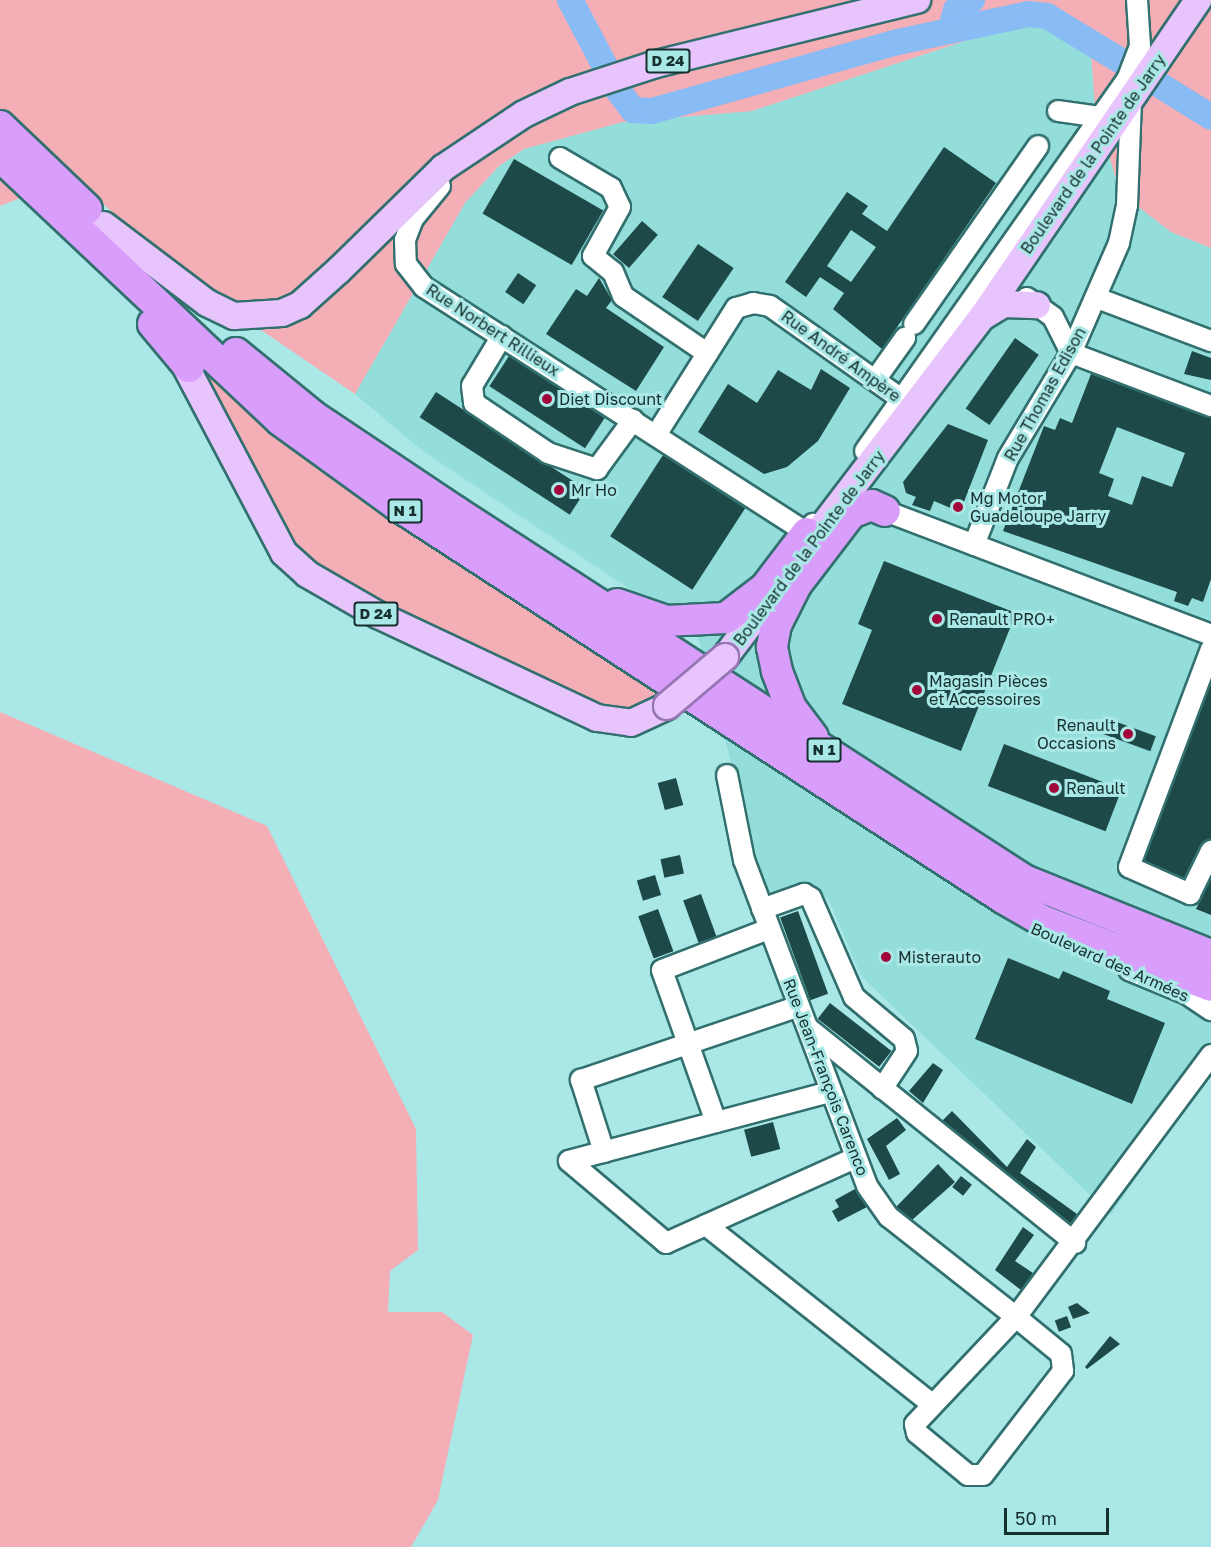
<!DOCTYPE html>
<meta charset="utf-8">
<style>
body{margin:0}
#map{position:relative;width:1211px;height:1547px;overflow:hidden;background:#a9e8e6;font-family:"Golos Text",sans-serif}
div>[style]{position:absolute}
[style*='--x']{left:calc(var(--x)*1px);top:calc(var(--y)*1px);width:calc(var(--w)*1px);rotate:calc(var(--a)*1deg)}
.built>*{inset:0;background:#93ddda}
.green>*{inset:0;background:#f3afb5}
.river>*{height:26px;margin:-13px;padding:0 13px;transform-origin:13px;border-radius:13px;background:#89bbf5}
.building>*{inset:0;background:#1d4a49;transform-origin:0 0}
.roads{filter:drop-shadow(2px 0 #32706f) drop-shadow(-2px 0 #32706f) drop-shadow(0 2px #32706f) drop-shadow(0 -2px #32706f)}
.minor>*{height:20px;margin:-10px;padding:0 10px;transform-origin:10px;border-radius:10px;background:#fff}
.major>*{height:26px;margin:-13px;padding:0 13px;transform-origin:13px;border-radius:13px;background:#e8c4fd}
.highway>*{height:30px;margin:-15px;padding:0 15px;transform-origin:15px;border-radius:15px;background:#d99dfb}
.bridges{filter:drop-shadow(2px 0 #9577b4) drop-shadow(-2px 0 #9577b4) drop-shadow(0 2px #9577b4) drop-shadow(0 -2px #9577b4)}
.major-bridge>*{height:26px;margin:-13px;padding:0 13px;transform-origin:13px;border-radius:13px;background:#e8c4fd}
.dots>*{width:16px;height:16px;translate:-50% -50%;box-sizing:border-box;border:3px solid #a9e8e6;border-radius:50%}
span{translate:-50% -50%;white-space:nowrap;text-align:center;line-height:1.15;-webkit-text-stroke:6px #a9e8e6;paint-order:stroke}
.shield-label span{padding:2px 4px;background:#a9e8e6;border:2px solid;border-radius:4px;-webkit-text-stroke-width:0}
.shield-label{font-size:15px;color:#16302f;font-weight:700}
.street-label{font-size:16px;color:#16302f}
.poi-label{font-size:16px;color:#16302f}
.left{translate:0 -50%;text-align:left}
.right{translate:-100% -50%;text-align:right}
.scale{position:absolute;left:1004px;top:1508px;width:105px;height:27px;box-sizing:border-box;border:3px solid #16302f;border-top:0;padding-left:8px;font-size:18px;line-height:21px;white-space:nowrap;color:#16302f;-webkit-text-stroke:4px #a9e8e6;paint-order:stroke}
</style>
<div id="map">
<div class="built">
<i style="clip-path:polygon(1032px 19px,1062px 32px,1091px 53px,1095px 106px,1171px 232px,1211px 248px,1211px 1065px,1111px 1215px,861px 976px,829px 901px,814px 884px,766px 899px,742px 843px,739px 793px,697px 634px,424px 452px,355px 394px,465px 203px,499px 166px,524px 149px,623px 122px,752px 111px)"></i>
</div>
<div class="green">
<i style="clip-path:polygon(0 0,1211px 0,1211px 248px,1171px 232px,1136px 205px,1115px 176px,1095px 106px,1091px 53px,1062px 32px,1032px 19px,752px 111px,623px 122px,524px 149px,499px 166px,465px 203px,355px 394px,186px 279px,0 110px)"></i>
<i style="clip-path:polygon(0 176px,23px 197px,0 206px)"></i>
<i style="clip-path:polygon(191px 350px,670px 691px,633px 710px,614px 710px,325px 576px,285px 537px)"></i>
<i style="clip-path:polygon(0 712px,267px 826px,416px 1129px,418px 1250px,390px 1271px,388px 1312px,442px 1312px,473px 1335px,438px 1500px,411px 1547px,0 1547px)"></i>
</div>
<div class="river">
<i style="--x:570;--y:0;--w:79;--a:62.1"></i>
<i style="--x:950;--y:31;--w:22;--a:-74"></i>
<i style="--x:956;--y:10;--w:19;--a:-32"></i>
<i style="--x:1158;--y:84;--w:62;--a:31.9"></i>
<i style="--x:614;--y:85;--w:31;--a:53"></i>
<i style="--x:633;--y:110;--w:19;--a:3"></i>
<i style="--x:652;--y:111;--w:255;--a:-15.7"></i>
<i style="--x:898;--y:42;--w:134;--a:-12.1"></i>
<i style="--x:1029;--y:14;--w:18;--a:6"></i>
<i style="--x:1047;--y:16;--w:92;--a:31.3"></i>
</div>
<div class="building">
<i style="clip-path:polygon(evenodd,944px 147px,996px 183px,882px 349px,833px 309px,844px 293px,820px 277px,806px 297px,785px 282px,847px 192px,868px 206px,862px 214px,887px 231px,944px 147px,851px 230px,876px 247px,851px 282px,827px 266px,851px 230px)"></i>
<i style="left:514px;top:159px;width:103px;height:63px;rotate:30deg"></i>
<i style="left:642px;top:221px;width:21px;height:44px;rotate:41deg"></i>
<i style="left:698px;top:244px;width:43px;height:64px;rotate:34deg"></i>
<i style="left:518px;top:273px;width:22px;height:23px;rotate:34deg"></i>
<i style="clip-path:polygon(599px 278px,612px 300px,606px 308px,664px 347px,636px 391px,546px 334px,576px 289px,587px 296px)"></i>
<i style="left:1015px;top:338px;width:29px;height:86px;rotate:35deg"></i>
<i style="clip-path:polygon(1192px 351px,1211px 358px,1211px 380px,1184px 374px)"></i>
<i style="left:509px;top:356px;width:114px;height:36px;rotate:33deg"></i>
<i style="clip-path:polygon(821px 369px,850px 388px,818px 441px,787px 467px,764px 474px,698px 432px,728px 384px,757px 403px,778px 370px,811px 390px)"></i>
<i style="clip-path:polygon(evenodd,1091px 374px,1211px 418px,1211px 579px,1203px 602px,1192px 598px,1188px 606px,1174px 601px,1177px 592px,1003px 531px,1044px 426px,1055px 430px,1060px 418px,1072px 423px,1091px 374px,1117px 427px,1185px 453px,1172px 487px,1142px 476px,1132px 505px,1108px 496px,1114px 479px,1099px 473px,1117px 427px)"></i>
<i style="left:436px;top:392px;width:179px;height:30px;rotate:33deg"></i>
<i style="clip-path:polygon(948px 424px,988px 440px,960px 512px,934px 501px,930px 511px,912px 505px,916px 497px,906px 493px,903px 482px)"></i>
<i style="left:663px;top:455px;width:98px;height:97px;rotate:33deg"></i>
<i style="clip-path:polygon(884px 561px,1016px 613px,961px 751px,842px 704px,872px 630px,858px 624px)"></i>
<i style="clip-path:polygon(1211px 683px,1211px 839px,1200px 846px,1184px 878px,1144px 861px)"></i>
<i style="left:1106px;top:718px;width:53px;height:16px;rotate:20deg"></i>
<i style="left:1004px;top:744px;width:126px;height:45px;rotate:21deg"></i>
<i style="left:676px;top:778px;width:28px;height:19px;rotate:75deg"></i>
<i style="left:680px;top:855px;width:19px;height:20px;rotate:78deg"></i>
<i style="left:655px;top:875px;width:21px;height:19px;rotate:73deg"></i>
<i style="clip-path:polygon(1211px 878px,1211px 915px,1196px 909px)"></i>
<i style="left:701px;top:894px;width:45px;height:19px;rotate:70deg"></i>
<i style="left:658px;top:909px;width:45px;height:21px;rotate:70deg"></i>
<i style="left:798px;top:911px;width:88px;height:19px;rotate:70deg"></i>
<i style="clip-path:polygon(1008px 958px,1059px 979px,1063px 971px,1110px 991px,1107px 999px,1165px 1023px,1132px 1104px,975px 1039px)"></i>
<i style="left:830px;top:1003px;width:78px;height:20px;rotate:38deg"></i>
<i style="clip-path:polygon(933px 1063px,943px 1070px,923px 1103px,909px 1091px)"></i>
<i style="clip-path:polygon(952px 1111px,1007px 1167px,1027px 1139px,1036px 1147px,1020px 1173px,1077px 1214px,1070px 1224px,942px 1121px)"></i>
<i style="clip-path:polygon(897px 1118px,906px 1130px,886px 1146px,900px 1174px,889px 1180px,867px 1139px)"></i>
<i style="left:773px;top:1122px;width:28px;height:30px;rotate:75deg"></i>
<i style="clip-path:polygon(938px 1164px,955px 1182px,912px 1220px,896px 1207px)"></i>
<i style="left:961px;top:1176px;width:14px;height:14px;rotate:39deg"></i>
<i style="clip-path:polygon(855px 1189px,867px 1207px,838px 1222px,832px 1211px,839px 1207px,835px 1200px)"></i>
<i style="clip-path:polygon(1023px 1227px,1034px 1235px,1015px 1261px,1033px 1273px,1021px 1290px,995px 1270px)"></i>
<i style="clip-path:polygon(1077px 1303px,1090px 1313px,1073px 1319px,1068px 1307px)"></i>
<i style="left:1067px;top:1316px;width:12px;height:13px;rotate:70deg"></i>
<i style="clip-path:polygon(1110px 1336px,1120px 1344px,1087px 1369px,1085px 1367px)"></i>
</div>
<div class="roads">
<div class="minor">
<i style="--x:1058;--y:111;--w:43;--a:7.9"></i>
<i style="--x:560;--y:158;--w:59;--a:30.5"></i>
<i style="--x:611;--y:188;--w:21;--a:65"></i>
<i style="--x:620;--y:207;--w:56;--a:118.9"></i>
<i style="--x:593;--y:256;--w:26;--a:39"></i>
<i style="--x:613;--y:272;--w:26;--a:67"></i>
<i style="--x:623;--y:296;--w:102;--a:34.2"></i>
<i style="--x:440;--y:186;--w:43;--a:129.3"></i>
<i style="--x:413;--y:219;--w:22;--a:111"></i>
<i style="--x:405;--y:240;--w:24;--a:88"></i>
<i style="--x:406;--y:264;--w:29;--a:52"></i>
<i style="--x:424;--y:287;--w:455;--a:32.7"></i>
<i style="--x:807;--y:533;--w:11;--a:-56"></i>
<i style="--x:1027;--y:298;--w:32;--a:36"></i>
<i style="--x:1053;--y:317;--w:40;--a:63.4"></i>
<i style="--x:1071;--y:353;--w:150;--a:20.7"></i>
<i style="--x:1097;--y:298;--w:122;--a:20.7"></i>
<i style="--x:914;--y:324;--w:217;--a:-55.1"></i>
<i style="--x:502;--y:336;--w:58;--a:121"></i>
<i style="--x:472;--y:386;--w:17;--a:83"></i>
<i style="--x:474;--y:403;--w:89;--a:34"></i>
<i style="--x:548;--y:453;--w:52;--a:18.1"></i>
<i style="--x:597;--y:469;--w:61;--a:-53.7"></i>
<i style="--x:875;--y:380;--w:52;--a:-54.5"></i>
<i style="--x:656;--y:435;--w:150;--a:-57.8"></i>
<i style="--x:736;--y:308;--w:18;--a:-16"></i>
<i style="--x:753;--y:303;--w:17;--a:10"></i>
<i style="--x:770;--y:306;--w:173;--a:35.3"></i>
<i style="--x:865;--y:451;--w:454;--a:-54.8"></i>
<i style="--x:1127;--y:80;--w:36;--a:-69"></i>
<i style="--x:1140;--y:46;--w:46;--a:-93.7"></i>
<i style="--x:885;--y:511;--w:349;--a:20.8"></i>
<i style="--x:974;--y:545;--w:93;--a:-68.7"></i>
<i style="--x:1008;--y:458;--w:122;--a:-59"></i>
<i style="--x:1071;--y:353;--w:120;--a:-66.4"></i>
<i style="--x:1119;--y:243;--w:39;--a:-78"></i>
<i style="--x:1127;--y:205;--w:104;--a:-87.8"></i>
<i style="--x:1211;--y:649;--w:233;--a:110.6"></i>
<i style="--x:1129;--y:867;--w:67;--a:23.9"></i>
<i style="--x:1190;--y:894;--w:48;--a:-64"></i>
<i style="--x:727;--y:775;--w:87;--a:78.7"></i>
<i style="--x:744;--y:860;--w:348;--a:69.3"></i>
<i style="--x:867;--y:1186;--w:38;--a:55"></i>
<i style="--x:889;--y:1217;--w:162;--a:38.2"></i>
<i style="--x:1016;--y:1317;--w:327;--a:-53.3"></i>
<i style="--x:762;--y:909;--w:45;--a:-19.7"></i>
<i style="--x:804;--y:894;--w:8;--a:30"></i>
<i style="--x:811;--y:898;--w:108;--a:66.5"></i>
<i style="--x:854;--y:997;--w:65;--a:40"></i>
<i style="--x:904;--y:1039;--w:12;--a:76"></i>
<i style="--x:907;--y:1051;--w:45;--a:123.3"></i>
<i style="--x:1129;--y:970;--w:63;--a:22.5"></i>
<i style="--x:1187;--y:994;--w:29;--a:34"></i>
<i style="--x:808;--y:1028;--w:343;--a:38.8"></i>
<i style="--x:830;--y:1092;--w:270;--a:165.2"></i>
<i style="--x:569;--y:1161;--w:127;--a:40.2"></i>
<i style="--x:666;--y:1243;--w:207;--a:-24.2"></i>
<i style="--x:716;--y:1122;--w:161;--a:-109.6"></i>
<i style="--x:662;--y:970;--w:115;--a:-21"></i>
<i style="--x:604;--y:1152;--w:76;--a:-107.7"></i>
<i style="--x:581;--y:1080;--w:230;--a:-18.7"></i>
<i style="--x:706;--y:1225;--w:288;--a:38.4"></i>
<i style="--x:1016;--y:1317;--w:58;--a:39.4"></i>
<i style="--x:1061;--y:1354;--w:17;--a:83"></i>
<i style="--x:1063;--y:1371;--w:131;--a:127.6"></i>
<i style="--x:983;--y:1475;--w:15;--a:180"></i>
<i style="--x:968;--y:1475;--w:66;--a:-140.5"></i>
<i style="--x:917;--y:1433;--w:9;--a:-103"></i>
<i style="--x:915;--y:1424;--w:147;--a:-46.7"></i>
</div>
<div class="major">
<i style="--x:104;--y:225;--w:129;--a:37.1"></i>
<i style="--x:207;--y:303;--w:30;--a:26"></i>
<i style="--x:234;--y:316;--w:48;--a:-3.6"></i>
<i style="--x:282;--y:313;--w:20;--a:-24"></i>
<i style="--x:300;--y:305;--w:52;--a:-41.9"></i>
<i style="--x:339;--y:270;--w:146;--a:-44.4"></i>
<i style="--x:443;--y:168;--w:97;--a:-33.7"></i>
<i style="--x:524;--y:114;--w:51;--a:-25.6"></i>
<i style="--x:570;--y:92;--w:90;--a:-18"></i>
<i style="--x:656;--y:64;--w:269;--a:-13.8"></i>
<i style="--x:982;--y:317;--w:26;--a:-31"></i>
<i style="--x:1004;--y:304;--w:33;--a:2"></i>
<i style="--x:177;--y:350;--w:229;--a:62.2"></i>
<i style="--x:284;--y:553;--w:31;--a:42"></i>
<i style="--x:307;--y:574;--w:82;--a:30"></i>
<i style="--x:378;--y:615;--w:242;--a:25.2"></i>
<i style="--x:597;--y:718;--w:34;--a:8"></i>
<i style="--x:631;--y:723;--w:40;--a:-25"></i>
<i style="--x:822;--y:527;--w:264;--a:-52.7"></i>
<i style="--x:982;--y:317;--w:384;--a:-55.7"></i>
<i style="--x:725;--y:657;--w:96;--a:-52.7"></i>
</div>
<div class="highway">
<i style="--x:0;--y:126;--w:120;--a:43.7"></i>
<i style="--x:0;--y:156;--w:385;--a:43.3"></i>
<i style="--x:280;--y:420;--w:145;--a:36"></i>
<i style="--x:397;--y:505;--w:722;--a:32.96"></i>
<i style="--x:1003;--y:898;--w:44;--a:30.1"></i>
<i style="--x:1041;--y:920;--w:182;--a:21.2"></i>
<i style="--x:153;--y:324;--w:56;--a:50.1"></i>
<i style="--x:236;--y:353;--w:99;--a:39.3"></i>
<i style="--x:313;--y:416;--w:171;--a:33.8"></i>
<i style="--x:455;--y:511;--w:678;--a:32.96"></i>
<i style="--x:1024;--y:880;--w:201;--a:21.9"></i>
<i style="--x:617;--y:604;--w:52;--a:19.1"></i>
<i style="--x:666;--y:621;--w:60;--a:-2.9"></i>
<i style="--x:726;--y:618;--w:49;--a:-37.6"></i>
<i style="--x:765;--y:588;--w:69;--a:-52.6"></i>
<i style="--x:813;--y:737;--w:36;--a:-127"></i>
<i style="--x:791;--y:708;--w:40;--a:-111"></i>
<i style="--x:777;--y:671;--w:25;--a:-102"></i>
<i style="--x:772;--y:647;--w:22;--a:-80"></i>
<i style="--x:776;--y:625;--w:45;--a:-63.4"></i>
<i style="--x:796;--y:585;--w:91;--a:-52.6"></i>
<i style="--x:851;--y:513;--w:22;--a:-21"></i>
<i style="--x:872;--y:505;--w:14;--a:25"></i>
</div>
</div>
<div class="bridges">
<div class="major-bridge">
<i style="--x:667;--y:706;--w:76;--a:-40.2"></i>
</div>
</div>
<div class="dots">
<i style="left:547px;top:399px;background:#a2053a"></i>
<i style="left:559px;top:490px;background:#a2053a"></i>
<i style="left:958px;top:507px;background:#a2053a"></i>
<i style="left:937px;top:619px;background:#a2053a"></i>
<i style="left:917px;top:690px;background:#a2053a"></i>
<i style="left:1128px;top:734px;background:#a2053a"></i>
<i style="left:1054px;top:788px;background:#a2053a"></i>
<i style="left:886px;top:957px;background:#a2053a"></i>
</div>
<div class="shield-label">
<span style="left:668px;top:61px">D 24</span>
<span style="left:405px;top:511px">N 1</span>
<span style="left:376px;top:614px">D 24</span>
<span style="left:824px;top:750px">N 1</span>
</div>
<div class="street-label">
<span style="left:1093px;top:154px;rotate:-55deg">Boulevard de la Pointe de Jarry</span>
<span style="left:493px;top:330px;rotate:33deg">Rue Norbert Rillieux</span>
<span style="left:841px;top:356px;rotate:36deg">Rue André Ampère</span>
<span style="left:1045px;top:394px;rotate:-61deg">Rue Thomas Edison</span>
<span style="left:809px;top:548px;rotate:-53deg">Boulevard de la Pointe de Jarry</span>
<span style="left:1110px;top:962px;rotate:24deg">Boulevard des Armées</span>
<span style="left:826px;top:1077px;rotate:69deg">Rue Jean-François Carenco</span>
</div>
<div class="poi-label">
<span class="left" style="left:559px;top:399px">Diet Discount</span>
<span class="left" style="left:571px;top:490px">Mr Ho</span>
<span class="left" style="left:970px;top:507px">Mg Motor<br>Guadeloupe Jarry</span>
<span class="left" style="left:949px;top:619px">Renault PRO+</span>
<span class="left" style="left:929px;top:690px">Magasin Pièces<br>et Accessoires</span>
<span class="right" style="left:1116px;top:734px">Renault<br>Occasions</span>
<span class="left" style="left:1066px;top:788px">Renault</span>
<span class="left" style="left:898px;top:957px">Misterauto</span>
</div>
<div class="scale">50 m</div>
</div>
